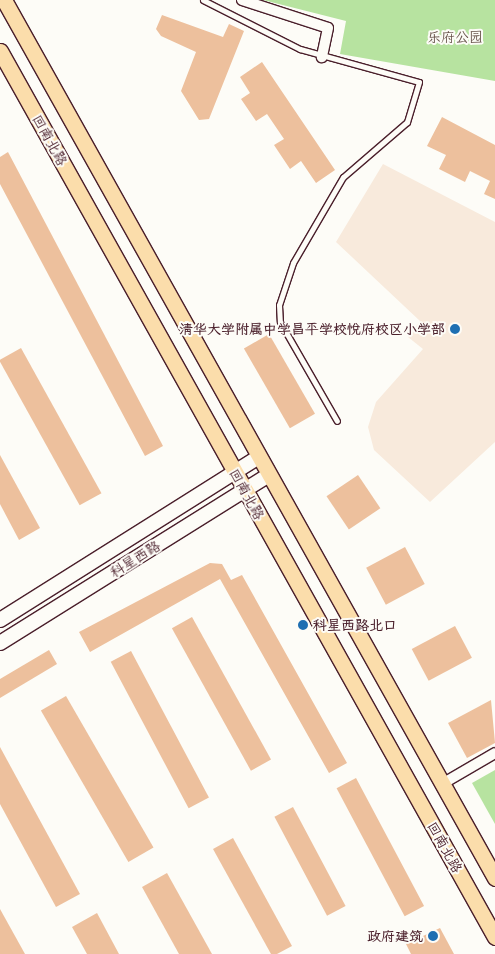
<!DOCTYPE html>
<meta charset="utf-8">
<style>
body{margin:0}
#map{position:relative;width:495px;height:954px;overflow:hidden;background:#fdfcf7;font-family:Delius,"LXGW WenKai TC",sans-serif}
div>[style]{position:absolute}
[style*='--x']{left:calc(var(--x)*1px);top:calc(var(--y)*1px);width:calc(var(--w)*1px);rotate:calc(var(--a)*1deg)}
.built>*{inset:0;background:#f8eadc}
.green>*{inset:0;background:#b7e3a0}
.building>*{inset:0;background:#edc09d;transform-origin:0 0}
.roads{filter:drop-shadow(1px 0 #4a1f2b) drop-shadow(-1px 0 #4a1f2b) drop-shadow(0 1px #4a1f2b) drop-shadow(0 -1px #4a1f2b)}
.lane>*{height:5px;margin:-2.5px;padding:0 2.5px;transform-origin:2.5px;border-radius:2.5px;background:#fdfcf7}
.street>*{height:10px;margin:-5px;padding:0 5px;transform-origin:5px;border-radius:5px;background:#fdfcf7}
.secondary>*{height:14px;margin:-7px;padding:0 7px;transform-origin:7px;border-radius:7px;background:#fdfcf7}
.primary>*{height:15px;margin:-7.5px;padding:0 7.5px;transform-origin:7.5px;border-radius:7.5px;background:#fbddab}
.dots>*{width:14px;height:14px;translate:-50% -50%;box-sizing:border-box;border:2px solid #fdfcf7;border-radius:50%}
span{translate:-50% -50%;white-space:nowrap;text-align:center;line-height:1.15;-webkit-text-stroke:4px #fdfcf7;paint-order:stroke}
.park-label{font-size:14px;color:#655048}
.street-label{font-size:14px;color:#4a1f2b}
.poi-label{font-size:14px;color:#4a1f2b;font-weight:700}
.right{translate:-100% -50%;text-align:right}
.left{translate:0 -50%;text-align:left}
</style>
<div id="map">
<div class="built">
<i style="clip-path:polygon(383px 164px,495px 222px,495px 442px,430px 502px,374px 450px,368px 427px,376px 402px,423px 349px,408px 337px,420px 321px,336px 242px)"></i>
</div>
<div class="green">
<i style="clip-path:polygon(263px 0,495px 0,495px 81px,340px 54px,346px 21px)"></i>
<i style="clip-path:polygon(495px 770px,495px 824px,472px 783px)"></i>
</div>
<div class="building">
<i style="clip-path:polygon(162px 15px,223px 37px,229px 24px,244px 31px,209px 119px,199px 120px,181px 91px,196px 52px,161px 36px,156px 29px)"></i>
<i style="clip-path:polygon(262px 62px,335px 170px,316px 183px,301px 161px,290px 169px,274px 145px,284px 139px,267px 114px,256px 121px,241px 99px,250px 93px,240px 77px)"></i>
<i style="clip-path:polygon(442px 117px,495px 145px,495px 199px,484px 194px,490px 181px,470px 171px,465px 182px,439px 169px,446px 155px,427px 146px)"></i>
<i style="clip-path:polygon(8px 152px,163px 446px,145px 456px,0 184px,0 157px)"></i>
<i style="left:269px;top:334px;width:92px;height:29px;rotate:60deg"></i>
<i style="left:21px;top:348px;width:166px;height:25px;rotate:61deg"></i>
<i style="clip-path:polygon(0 455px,40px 528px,19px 540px,0 504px)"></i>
<i style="left:358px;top:475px;width:40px;height:38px;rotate:56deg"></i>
<i style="left:405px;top:547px;width:42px;height:44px;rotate:62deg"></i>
<i style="clip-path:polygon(210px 563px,222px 564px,231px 580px,242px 575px,347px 763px,329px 773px,220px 579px,90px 652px,79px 632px)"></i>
<i style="left:192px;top:617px;width:163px;height:23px;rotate:61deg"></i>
<i style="left:455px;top:626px;width:36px;height:49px;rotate:62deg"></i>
<i style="clip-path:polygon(49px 650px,57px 664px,0 698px,0 679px)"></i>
<i style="left:131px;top:651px;width:166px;height:23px;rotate:62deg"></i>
<i style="left:66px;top:696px;width:175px;height:29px;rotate:60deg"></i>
<i style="clip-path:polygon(491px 700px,495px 743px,467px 758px,448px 723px)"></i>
<i style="clip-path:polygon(0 747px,80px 894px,56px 907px,0 804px)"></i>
<i style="left:356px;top:778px;width:145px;height:22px;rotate:62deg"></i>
<i style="left:293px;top:807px;width:112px;height:21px;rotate:62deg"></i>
<i style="clip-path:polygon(233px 838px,292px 946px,277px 954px,271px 954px,213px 849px)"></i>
<i style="clip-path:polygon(167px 873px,212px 954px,179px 954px,142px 887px)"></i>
<i style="clip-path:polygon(0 909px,25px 954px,0 954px)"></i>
<i style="clip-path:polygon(97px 913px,119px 954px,87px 954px,72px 927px)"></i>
<i style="clip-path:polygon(440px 928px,454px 954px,411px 954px,406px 944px)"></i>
</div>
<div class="roads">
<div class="lane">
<i style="--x:203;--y:0;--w:109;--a:26.8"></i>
<i style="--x:300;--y:49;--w:123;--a:15.5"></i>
<i style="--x:419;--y:82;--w:42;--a:106.7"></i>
<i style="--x:407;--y:122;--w:84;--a:139.3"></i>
<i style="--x:343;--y:177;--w:99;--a:120.2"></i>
<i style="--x:293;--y:263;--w:44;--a:108.4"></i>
<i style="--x:279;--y:305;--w:17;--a:87"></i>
<i style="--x:280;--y:322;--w:114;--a:60.1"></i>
</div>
<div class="street">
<i style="--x:242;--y:0;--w:90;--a:18"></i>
<i style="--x:328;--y:28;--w:30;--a:102"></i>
<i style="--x:442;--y:784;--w:61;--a:-30.3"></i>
</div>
<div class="secondary">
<i style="--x:0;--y:620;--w:306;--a:-32.2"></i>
<i style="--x:0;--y:643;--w:317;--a:-32"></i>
</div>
<div class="primary">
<i style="--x:4;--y:0;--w:1006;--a:60.78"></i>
<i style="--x:0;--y:51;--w:1015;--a:60.81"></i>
</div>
</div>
<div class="dots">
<i style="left:455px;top:329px;background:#1f6fb2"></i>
<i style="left:303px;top:625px;background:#1f6fb2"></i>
<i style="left:433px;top:936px;background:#1f6fb2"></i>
</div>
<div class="park-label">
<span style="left:455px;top:37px">乐府公园</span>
</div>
<div class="street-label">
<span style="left:50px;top:140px;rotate:61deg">回南北路</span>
<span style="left:247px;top:494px;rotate:61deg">回南北路</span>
<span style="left:135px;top:559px;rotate:-32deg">科星西路</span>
<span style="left:445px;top:847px;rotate:61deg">回南北路</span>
</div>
<div class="poi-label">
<span class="right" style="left:445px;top:329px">清华大学附属中学昌平学校悦府校区小学部</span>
<span class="left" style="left:313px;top:625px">科星西路北口</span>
<span class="right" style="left:423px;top:936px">政府建筑</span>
</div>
</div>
